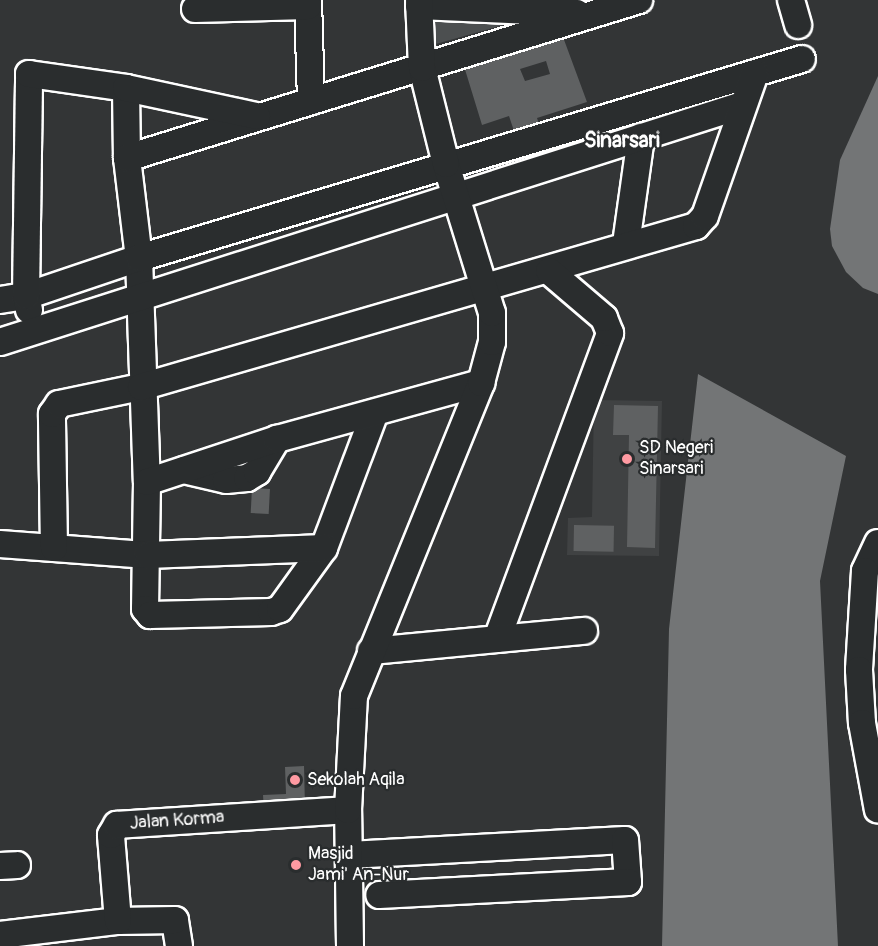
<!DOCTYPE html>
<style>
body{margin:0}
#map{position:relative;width:878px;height:946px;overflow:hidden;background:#333536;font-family:Pangolin,sans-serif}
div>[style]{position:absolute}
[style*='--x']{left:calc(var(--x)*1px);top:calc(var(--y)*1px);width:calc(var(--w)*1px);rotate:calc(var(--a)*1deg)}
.built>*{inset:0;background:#404243}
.green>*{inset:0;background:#4c4f50}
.water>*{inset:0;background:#737576}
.building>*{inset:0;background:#5f6162;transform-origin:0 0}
.roads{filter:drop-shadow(2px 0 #fff) drop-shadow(-2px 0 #fff) drop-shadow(0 2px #fff) drop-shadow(0 -2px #fff)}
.minor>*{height:26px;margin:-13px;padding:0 13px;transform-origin:13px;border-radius:13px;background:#2a2d2e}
.dots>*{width:16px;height:16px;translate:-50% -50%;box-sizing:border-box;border:3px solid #2a2d2e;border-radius:50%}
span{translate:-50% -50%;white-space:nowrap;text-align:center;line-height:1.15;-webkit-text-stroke:4.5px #2a2d2e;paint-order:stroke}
.poi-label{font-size:18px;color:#fff}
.left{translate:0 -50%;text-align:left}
.street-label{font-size:18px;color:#fff}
.quarter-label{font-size:21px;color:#fff;font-weight:700}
</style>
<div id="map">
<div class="built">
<i style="clip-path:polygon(594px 400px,662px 401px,659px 556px,567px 555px,568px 518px,592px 517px)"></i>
</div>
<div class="green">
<i style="clip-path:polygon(424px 9px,529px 18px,425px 47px)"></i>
</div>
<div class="water">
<i style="clip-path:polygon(878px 76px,878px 294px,863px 288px,846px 272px,832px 246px,830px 229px,840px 160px)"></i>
<i style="clip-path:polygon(698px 374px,846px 456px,820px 581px,838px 946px,662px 946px,669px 629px)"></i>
</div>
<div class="building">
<i style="clip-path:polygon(evenodd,563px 37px,587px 102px,537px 118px,539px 124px,514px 131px,509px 116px,482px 125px,463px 63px,510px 43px,514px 53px,563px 37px,546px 61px,550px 74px,525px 81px,520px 69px,546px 61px)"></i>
<i style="clip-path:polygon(614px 405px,658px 406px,655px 548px,627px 547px,629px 435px,613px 435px)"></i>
<i style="left:252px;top:488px;width:18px;height:25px;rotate:3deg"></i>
<i style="left:574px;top:525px;width:40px;height:26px;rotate:1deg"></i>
<i style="clip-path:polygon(304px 766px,305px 807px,264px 811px,263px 795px,286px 794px,285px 767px)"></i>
</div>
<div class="roads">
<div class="minor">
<i style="--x:308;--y:0;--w:101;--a:88.3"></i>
<i style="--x:791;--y:0;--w:26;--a:74"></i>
<i style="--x:419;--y:6;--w:158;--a:2.5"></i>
<i style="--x:195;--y:9;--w:113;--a:-1.5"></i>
<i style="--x:126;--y:88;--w:70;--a:89.2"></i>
<i style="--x:127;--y:158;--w:101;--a:83.2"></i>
<i style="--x:139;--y:258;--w:224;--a:88"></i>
<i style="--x:147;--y:482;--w:127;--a:90.9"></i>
<i style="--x:145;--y:609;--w:8;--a:50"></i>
<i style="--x:150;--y:615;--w:121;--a:-1.4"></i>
<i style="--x:271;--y:612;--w:9;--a:-18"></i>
<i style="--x:280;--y:609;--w:75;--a:-54.2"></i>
<i style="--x:324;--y:548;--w:142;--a:-69.4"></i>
<i style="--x:127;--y:158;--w:536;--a:-17.15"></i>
<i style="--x:626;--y:244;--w:108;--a:-82"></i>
<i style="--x:0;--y:300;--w:26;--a:-9"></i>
<i style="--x:26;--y:296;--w:119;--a:-18.6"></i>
<i style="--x:139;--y:258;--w:692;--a:-16.71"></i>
<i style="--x:29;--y:310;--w:14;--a:-102"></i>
<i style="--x:26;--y:296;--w:222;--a:-89.2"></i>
<i style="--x:29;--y:74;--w:98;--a:8.2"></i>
<i style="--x:126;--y:88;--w:134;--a:12.1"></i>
<i style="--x:0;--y:342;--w:779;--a:-17.71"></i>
<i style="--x:184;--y:470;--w:43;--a:13.4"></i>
<i style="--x:226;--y:480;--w:21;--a:-5"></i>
<i style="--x:247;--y:478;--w:12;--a:-31"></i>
<i style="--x:257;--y:472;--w:39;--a:-59"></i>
<i style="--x:147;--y:482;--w:137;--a:-18.3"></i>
<i style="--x:277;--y:439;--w:212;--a:-15.4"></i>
<i style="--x:878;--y:543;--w:31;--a:115"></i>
<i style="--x:865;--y:571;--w:99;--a:93.5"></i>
<i style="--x:859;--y:670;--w:53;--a:86.8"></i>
<i style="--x:862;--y:723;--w:88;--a:79.6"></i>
<i style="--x:0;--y:544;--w:148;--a:4.3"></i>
<i style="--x:148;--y:555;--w:176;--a:-2.3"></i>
<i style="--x:54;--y:548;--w:134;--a:-90.9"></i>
<i style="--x:52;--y:414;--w:12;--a:-55"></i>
<i style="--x:59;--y:404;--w:84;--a:-11.7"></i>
<i style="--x:141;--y:387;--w:578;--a:-16.18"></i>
<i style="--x:696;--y:226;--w:13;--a:-48"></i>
<i style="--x:705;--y:216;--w:151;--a:-70.7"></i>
<i style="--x:497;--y:639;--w:326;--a:-69.7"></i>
<i style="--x:610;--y:333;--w:16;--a:-112"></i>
<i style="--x:604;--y:318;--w:72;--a:-139.5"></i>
<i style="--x:371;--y:651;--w:214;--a:-5.4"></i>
<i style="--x:349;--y:855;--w:276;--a:-3.1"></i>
<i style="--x:625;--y:840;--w:42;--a:85.9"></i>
<i style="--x:628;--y:882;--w:249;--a:177"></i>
<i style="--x:0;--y:866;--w:17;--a:-3"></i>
<i style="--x:0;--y:935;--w:119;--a:-6.8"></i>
<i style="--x:179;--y:946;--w:26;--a:-99"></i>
<i style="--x:175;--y:920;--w:57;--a:179"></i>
<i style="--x:118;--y:921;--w:86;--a:-94.7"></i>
<i style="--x:111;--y:835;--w:12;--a:-59"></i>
<i style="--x:117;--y:825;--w:231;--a:-3.7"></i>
<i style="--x:350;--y:946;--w:136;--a:-90.8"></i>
<i style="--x:348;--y:810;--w:114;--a:-87"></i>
<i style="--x:354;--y:696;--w:338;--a:-67.9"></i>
<i style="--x:481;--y:383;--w:42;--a:-75"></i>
<i style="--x:492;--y:342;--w:29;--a:-90"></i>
<i style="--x:492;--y:313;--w:156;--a:-107.2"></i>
<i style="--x:446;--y:164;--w:99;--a:-104"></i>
<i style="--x:422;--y:68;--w:68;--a:-92.5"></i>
</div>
</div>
<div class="dots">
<i style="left:627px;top:459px;background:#ff9aa2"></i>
<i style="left:295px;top:780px;background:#ff9aa2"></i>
<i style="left:296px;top:865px;background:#ff9aa2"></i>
</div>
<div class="poi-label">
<span class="left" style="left:639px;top:459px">SD Negeri<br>Sinarsari</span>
<span class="left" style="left:307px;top:780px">Sekolah Aqila</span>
<span class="left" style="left:308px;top:865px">Masjid<br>Jami' An-Nur</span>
</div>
<div class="street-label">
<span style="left:177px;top:821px;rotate:-4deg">Jalan Korma</span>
</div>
<div class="quarter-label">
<span style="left:622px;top:141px">Sinarsari</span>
</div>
</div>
